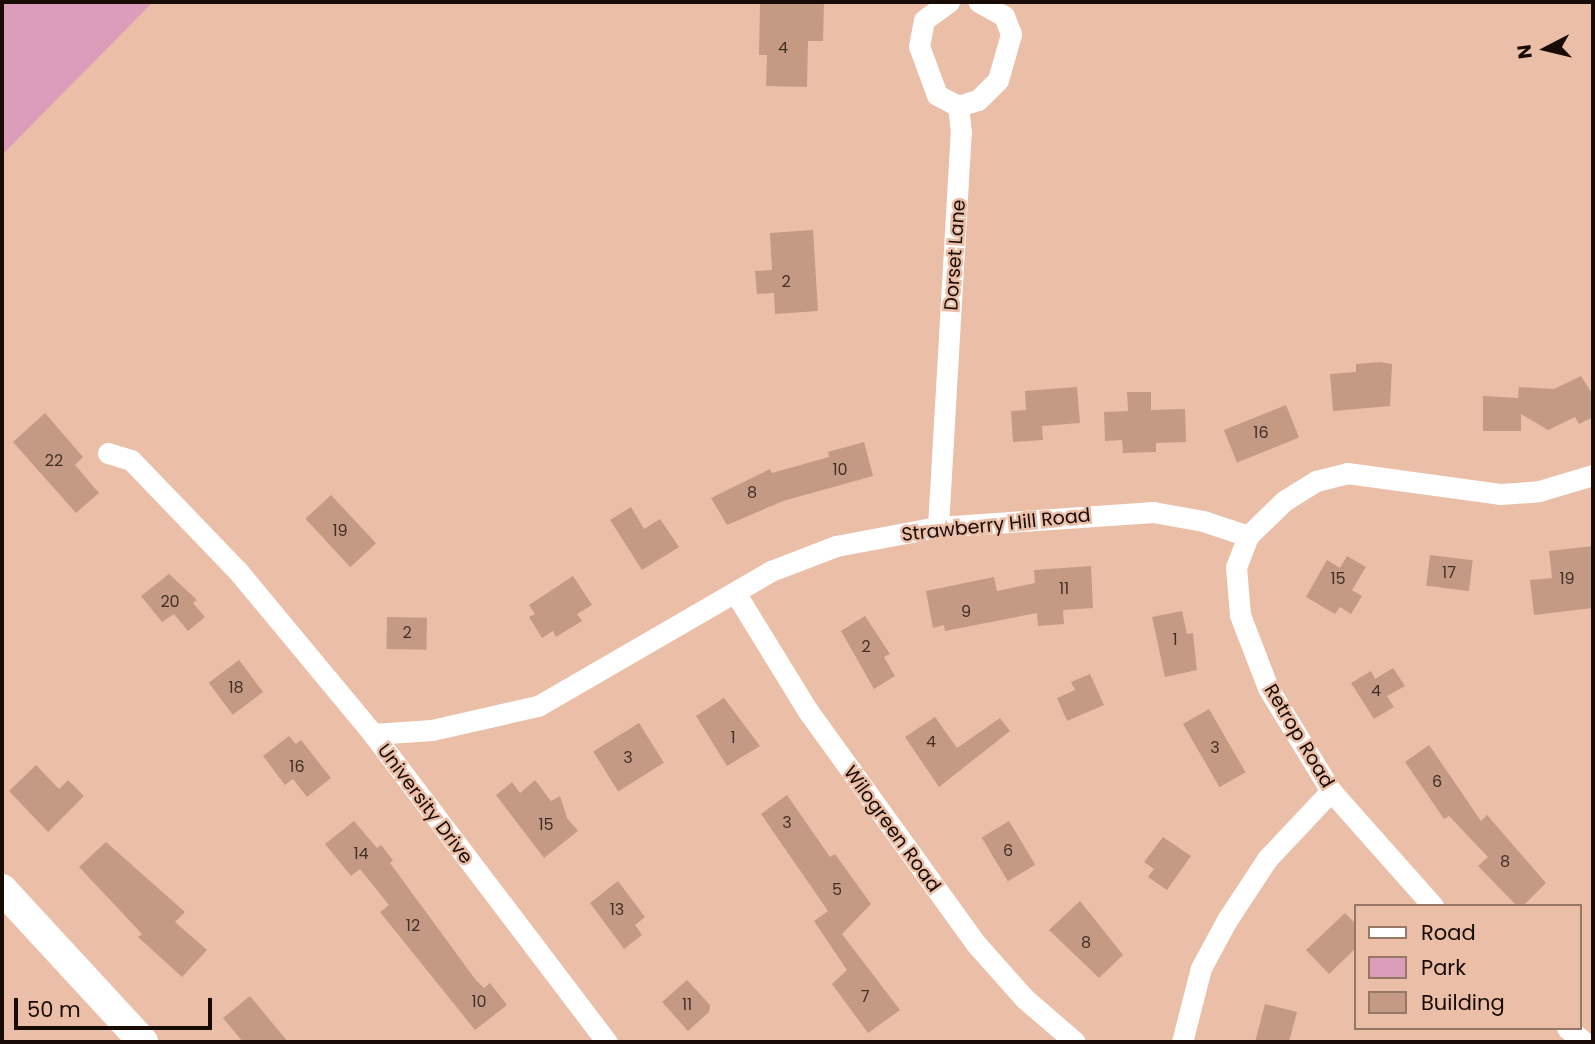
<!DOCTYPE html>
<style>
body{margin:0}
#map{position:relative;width:1595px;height:1044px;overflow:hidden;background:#ebbfa7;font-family:Poppins,sans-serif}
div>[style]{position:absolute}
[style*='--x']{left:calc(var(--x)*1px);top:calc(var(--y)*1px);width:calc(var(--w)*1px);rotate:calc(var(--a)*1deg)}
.green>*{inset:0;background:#db9dba}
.building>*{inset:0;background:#c49a84;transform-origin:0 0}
.street>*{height:21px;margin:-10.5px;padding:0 10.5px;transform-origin:10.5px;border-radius:10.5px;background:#fff}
.secondary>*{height:30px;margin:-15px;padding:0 15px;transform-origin:15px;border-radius:15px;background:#fff}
span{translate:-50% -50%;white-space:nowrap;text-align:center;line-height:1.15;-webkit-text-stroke:5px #ebbfa7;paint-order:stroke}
.number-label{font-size:16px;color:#432e24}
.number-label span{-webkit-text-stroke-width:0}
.street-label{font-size:19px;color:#180a04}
.frame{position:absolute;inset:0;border:4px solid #180a04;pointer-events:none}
.legend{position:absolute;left:1354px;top:904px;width:228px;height:126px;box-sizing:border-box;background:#ebbfa7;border:2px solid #977766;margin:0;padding:9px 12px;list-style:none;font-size:21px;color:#180a04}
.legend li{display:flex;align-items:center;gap:14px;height:35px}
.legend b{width:35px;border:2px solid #977766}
.north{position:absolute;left:1511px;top:14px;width:70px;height:70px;-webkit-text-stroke:5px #ebbfa7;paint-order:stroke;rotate:263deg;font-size:19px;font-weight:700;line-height:28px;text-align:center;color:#180a04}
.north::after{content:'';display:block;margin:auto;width:24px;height:32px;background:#180a04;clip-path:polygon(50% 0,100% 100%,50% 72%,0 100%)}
.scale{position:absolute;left:14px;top:998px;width:198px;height:32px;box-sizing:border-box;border:4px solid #180a04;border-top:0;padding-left:9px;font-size:21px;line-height:24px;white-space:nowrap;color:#180a04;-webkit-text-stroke:5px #ebbfa7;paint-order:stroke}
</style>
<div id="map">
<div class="green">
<i style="clip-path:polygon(2px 2px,153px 2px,2px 155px)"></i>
</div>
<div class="building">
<i style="clip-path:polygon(760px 2px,824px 2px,823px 41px,808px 41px,807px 87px,766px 86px,767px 55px,759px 55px)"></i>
<i style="clip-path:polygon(813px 230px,818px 311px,775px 314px,774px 293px,757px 294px,755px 271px,772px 270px,770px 233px)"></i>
<i style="clip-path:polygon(1380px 362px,1392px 364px,1390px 406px,1333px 411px,1330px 374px,1356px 372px,1356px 364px)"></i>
<i style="clip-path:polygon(1581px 376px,1593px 395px,1593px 417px,1579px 424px,1575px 417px,1548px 430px,1521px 414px,1521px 431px,1483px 431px,1483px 396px,1518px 398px,1519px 387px,1554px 389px)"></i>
<i style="clip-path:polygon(1077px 387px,1080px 423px,1042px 426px,1043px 440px,1013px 442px,1011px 411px,1026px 410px,1025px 391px)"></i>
<i style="clip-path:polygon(1127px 392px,1151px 392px,1151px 410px,1185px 409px,1186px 442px,1156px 443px,1156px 452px,1123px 453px,1122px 440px,1105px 441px,1104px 412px,1128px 411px)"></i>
<i style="left:1286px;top:405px;width:35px;height:67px;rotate:68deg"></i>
<i style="clip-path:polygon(45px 413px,83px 457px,75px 465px,99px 493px,76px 513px,13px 442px)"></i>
<i style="clip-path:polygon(864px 442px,873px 476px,783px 501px,727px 525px,711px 498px,770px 469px,772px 473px,829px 457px,828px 452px)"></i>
<i style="left:331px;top:495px;width:66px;height:35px;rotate:47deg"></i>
<i style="clip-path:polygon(631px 507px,644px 529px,660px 519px,679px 547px,642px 570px,610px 520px)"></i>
<i style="clip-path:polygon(1593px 546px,1593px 608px,1534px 615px,1530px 580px,1552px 578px,1549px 551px)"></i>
<i style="left:1430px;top:555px;width:43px;height:31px;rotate:7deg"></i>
<i style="clip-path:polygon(1347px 556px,1366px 567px,1352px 590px,1362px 596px,1351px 614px,1340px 607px,1335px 614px,1306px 597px,1327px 560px,1340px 568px)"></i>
<i style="clip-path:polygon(1091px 566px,1093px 608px,1063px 610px,1064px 624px,1038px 626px,1037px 613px,945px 631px,944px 625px,933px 628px,926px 591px,994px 577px,997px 591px,1035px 583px,1034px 570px)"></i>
<i style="clip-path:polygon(169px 574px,197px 600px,193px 603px,205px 617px,188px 631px,174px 614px,162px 622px,141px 596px)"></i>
<i style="clip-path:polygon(573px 576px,592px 605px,577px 614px,582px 621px,556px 637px,553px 631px,542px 638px,529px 617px,535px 614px,529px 605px)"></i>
<i style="clip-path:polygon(1182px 611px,1187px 634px,1193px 633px,1197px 670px,1165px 677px,1152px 617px)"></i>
<i style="clip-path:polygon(865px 616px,890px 654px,884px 657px,895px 676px,874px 689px,841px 631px)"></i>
<i style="left:387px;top:617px;width:40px;height:32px;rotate:1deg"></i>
<i style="left:239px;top:660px;width:40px;height:38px;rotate:53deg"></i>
<i style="clip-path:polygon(1393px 668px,1405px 686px,1387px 696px,1394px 707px,1374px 719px,1351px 683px,1371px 671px,1375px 679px)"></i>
<i style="clip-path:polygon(1090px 674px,1104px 705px,1067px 721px,1057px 698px,1075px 690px,1071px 682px)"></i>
<i style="clip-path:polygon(724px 698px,760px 746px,727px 766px,696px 716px)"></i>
<i style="left:1209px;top:709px;width:73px;height:30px;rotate:60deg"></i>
<i style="clip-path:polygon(935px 717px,957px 748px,1000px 718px,1010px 731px,939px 787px,905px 737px)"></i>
<i style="left:639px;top:723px;width:47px;height:54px;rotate:58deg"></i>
<i style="clip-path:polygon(289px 736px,296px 744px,301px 740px,331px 778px,307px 797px,293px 779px,285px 785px,263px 756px)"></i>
<i style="clip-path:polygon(1429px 745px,1481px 821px,1487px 815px,1546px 883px,1523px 906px,1517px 906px,1478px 866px,1488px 857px,1449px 816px,1444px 819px,1405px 762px)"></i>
<i style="clip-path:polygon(36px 765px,59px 789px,68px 780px,84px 796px,48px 832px,9px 791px)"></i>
<i style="clip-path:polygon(535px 780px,551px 801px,560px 796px,567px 818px,578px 831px,544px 858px,496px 795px,512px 782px,520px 793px)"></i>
<i style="clip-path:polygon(787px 795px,830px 857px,835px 854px,871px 904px,842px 934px,900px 1010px,868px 1033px,832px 984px,847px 970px,814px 921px,828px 911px,761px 814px)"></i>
<i style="clip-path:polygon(354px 821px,377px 848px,381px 845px,393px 860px,390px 863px,475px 979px,484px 988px,490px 983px,507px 1005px,475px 1030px,380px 912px,389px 905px,360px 869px,351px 876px,325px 844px)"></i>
<i style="left:1009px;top:821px;width:51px;height:32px;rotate:59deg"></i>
<i style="clip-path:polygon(1163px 837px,1191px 856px,1167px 890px,1148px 877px,1154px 869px,1144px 862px)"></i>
<i style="clip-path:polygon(106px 842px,185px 912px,175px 922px,207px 950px,182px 977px,138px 937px,142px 934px,79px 867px)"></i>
<i style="clip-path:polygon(618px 881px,645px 917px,635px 925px,642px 935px,624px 949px,590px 903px)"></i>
<i style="clip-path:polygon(1080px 901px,1123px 955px,1099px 978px,1049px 930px)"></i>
<i style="clip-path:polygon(1345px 913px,1355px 923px,1355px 949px,1329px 974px,1306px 950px)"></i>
<i style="clip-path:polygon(687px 980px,710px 1005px,709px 1012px,688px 1031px,662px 1002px)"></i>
<i style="clip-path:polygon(250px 996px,288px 1042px,243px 1042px,223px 1018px)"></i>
<i style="clip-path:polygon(1265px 1004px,1297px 1012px,1289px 1042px,1255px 1042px)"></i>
</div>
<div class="street">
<i style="--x:958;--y:106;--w:21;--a:-17"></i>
<i style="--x:978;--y:100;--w:28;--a:-45"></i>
<i style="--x:998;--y:80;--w:48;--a:-74.2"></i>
<i style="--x:1011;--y:34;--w:19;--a:-111"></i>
<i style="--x:1004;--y:16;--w:29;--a:-151"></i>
<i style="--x:108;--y:453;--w:24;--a:17"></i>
<i style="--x:131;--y:460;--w:153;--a:46.1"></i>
<i style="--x:237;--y:570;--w:213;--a:50.3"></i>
<i style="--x:373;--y:734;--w:387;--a:52.8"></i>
<i style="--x:938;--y:527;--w:395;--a:-86.7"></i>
<i style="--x:961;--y:133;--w:27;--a:-96"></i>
<i style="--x:958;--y:106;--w:24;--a:-152"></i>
<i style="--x:937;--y:95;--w:52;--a:-110.2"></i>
<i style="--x:919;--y:46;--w:26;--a:-79"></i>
<i style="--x:924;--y:20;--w:31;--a:-36"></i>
<i style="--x:1248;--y:536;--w:33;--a:111"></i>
<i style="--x:1236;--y:567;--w:48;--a:85.2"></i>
<i style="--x:1240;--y:615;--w:78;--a:69"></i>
<i style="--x:1268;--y:688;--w:121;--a:58.5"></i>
<i style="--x:1331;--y:791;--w:154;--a:48.4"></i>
<i style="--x:736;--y:594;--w:137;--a:58.4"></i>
<i style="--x:808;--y:711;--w:289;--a:54.2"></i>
<i style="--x:977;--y:945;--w:71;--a:48.4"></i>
<i style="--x:1024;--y:998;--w:67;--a:40.8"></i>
<i style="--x:373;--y:734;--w:59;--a:-3.9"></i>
<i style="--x:432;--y:730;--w:109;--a:-12.8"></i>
<i style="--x:538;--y:706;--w:269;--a:-30.1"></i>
<i style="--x:771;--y:571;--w:70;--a:-21"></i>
<i style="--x:836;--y:546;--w:104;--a:-10.6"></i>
<i style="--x:938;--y:527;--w:216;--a:-4"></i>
<i style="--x:1153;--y:512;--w:51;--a:10.2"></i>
<i style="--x:1203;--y:521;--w:47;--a:18.4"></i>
<i style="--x:1248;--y:536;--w:50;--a:-44.2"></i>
<i style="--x:1284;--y:501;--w:38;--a:-32"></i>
<i style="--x:1316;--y:481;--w:32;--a:-14"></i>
<i style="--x:1347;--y:473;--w:154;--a:7.8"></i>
<i style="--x:1500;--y:494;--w:39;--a:-4"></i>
<i style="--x:1539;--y:491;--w:56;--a:-16.5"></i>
<i style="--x:1567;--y:1028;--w:22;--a:39"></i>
<i style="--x:1182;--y:1042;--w:76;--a:-75.6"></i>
<i style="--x:1201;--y:968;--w:55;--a:-61.6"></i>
<i style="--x:1227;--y:920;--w:73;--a:-56.7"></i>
<i style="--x:1267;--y:859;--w:93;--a:-46.7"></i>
</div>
<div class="secondary">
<i style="--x:2;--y:889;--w:208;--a:47.3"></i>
</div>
<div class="number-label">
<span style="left:783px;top:48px">4</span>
<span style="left:786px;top:282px">2</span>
<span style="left:1261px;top:433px">16</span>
<span style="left:54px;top:461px">22</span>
<span style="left:840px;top:470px">10</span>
<span style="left:752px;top:493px">8</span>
<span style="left:340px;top:531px">19</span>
<span style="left:1449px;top:573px">17</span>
<span style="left:1338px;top:579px">15</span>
<span style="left:1567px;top:579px">19</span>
<span style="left:1064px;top:589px">11</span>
<span style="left:170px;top:602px">20</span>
<span style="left:966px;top:612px">9</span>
<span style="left:407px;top:633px">2</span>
<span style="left:1175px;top:640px">1</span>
<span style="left:866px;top:647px">2</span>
<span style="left:236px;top:688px">18</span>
<span style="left:1376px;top:691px">4</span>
<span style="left:733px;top:738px">1</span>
<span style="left:931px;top:742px">4</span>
<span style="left:1215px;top:748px">3</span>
<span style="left:628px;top:758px">3</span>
<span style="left:297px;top:767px">16</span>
<span style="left:1437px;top:782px">6</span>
<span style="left:787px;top:823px">3</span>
<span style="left:546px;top:825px">15</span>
<span style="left:1008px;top:851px">6</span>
<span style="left:361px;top:854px">14</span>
<span style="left:1505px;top:862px">8</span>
<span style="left:837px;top:890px">5</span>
<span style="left:617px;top:910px">13</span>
<span style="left:413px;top:926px">12</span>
<span style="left:1086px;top:943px">8</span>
<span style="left:865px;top:997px">7</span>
<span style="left:479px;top:1002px">10</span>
<span style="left:687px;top:1005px">11</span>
</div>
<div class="street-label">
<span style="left:955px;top:255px;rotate:-86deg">Dorset Lane</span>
<span style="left:996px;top:525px;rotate:-6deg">Strawberry Hill Road</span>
<span style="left:1299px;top:736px;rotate:59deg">Retrop Road</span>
<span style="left:425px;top:804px;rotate:53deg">University Drive</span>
<span style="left:892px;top:829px;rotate:54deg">Wilogreen Road</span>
</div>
<div class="frame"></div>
<ul class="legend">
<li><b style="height:9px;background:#fff"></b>Road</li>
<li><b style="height:19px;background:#db9dba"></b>Park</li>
<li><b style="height:19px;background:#c49a84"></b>Building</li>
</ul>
<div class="north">N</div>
<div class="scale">50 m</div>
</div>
